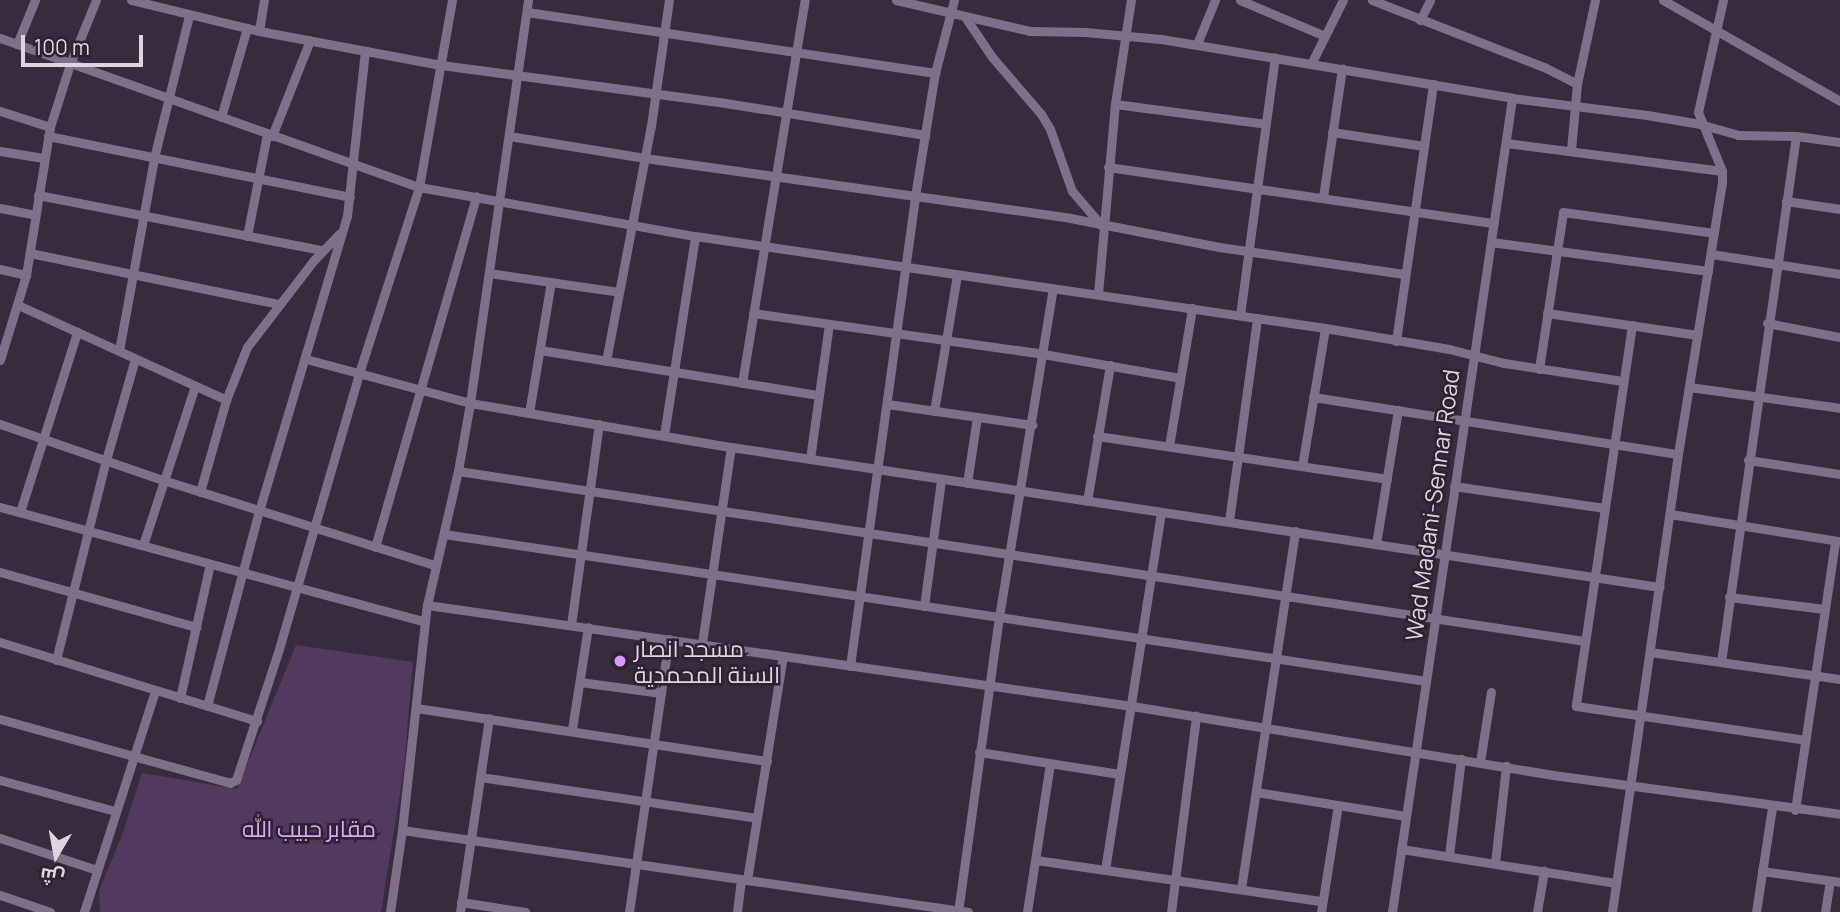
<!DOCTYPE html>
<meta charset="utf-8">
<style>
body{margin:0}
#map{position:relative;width:1840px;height:912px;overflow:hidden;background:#372c3d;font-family:Manrope,Cairo,sans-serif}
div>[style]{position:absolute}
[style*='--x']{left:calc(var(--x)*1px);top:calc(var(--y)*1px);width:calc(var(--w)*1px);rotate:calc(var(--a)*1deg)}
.green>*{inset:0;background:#52395f}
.minor>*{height:9px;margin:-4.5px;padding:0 4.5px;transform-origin:4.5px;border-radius:4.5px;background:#806f89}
.dots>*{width:19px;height:19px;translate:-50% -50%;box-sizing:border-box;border:4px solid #2d2232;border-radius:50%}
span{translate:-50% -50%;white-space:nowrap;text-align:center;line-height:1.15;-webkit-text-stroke:5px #2d2232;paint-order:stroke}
.street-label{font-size:23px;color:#ddd6e1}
.poi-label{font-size:23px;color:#ddd6e1}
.left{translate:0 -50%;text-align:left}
.park-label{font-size:23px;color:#dca5f8}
.north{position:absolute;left:21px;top:821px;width:70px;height:70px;-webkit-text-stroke:5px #2d2232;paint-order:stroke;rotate:190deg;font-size:19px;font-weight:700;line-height:28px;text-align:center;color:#ddd6e1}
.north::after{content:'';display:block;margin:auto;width:24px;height:32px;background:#ddd6e1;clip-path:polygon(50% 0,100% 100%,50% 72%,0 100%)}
.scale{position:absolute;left:21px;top:35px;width:122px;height:32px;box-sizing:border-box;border:4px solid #ddd6e1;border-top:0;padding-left:9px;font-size:21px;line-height:24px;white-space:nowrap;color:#ddd6e1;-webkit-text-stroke:5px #2d2232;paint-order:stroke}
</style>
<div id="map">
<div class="green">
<i style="clip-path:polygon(296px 645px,413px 662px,404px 768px,381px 912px,100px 912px,99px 891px,122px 835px,142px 773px,237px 789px)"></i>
</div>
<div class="minor">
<i style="--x:131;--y:0;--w:132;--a:13.6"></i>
<i style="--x:259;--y:31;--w:185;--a:10.6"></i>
<i style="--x:441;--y:65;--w:280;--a:7.6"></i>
<i style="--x:719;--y:102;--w:209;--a:9.1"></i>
<i style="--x:896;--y:0;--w:138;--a:13"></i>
<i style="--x:1030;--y:31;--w:55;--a:1"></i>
<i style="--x:1085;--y:32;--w:76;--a:5.3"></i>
<i style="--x:1161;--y:39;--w:356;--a:9.5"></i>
<i style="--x:1512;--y:98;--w:136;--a:7.2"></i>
<i style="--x:1647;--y:115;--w:54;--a:9.6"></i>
<i style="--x:1700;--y:124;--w:40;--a:16"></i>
<i style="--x:1738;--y:135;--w:58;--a:1"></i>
<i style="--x:1796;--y:136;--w:44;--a:7.8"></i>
<i style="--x:1240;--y:0;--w:92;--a:23"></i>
<i style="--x:1372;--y:0;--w:185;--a:21.3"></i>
<i style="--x:1544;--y:67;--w:37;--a:27"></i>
<i style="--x:1663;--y:0;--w:204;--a:29.7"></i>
<i style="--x:527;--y:12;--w:413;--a:8.5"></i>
<i style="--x:965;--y:17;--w:48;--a:56"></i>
<i style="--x:992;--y:57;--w:75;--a:49.3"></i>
<i style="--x:1041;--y:114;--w:17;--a:59"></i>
<i style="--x:1050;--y:129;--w:66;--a:70.5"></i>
<i style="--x:1072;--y:191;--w:46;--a:49.4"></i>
<i style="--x:1420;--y:20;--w:22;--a:-63"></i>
<i style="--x:259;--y:31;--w:31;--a:-81"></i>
<i style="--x:0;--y:38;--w:445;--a:19.6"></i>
<i style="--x:419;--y:187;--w:280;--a:10.1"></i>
<i style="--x:695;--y:236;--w:637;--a:8.31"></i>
<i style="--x:1325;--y:328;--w:126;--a:9.6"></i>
<i style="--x:1449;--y:349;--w:57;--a:14.3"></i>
<i style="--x:1504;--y:363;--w:120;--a:8.6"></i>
<i style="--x:17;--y:44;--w:48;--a:-67.8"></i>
<i style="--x:1197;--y:44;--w:48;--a:-67.8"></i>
<i style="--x:1312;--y:62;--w:69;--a:-63.4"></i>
<i style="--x:1115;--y:104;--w:152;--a:7.5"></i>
<i style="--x:0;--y:111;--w:52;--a:17.7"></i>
<i style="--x:221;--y:117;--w:93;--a:-73.7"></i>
<i style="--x:1332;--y:132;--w:93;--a:8.7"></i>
<i style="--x:48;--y:136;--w:308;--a:11.4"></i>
<i style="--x:272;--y:136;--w:103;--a:-68.4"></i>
<i style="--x:509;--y:136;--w:138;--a:9.2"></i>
<i style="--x:645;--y:158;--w:429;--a:8"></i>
<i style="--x:1070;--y:218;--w:152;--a:11"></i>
<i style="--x:1219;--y:247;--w:187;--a:8.3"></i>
<i style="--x:1506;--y:143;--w:218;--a:7.4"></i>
<i style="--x:1571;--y:150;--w:66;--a:-84.8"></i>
<i style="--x:1577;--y:84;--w:86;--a:-77.9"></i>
<i style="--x:0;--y:151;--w:44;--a:9.2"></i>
<i style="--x:1108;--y:167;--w:390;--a:8.3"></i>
<i style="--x:38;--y:195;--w:289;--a:11"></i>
<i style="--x:1323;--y:197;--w:130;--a:-81.6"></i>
<i style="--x:1786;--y:201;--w:55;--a:8.4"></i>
<i style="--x:0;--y:208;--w:36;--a:11"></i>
<i style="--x:247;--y:236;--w:104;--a:-78.9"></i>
<i style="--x:1491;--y:242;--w:219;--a:7.6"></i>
<i style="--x:30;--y:253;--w:253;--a:11.6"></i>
<i style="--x:1711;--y:254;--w:131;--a:8.8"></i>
<i style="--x:0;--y:269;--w:27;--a:13"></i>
<i style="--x:489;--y:273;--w:131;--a:8.3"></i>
<i style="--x:1098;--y:294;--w:191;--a:-84.9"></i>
<i style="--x:1115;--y:104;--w:105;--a:-81.3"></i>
<i style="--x:18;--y:305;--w:229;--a:24.5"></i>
<i style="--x:753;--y:313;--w:293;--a:8"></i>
<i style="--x:1043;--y:354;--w:139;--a:9.9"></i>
<i style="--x:1547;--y:313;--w:152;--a:8.3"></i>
<i style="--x:1240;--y:315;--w:260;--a:-82.3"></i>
<i style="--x:1767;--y:323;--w:74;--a:10.9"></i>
<i style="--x:1632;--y:325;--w:385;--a:98.4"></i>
<i style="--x:1576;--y:706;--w:232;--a:8.4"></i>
<i style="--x:1396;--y:341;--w:260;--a:-81.8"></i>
<i style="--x:540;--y:350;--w:282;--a:9.2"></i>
<i style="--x:119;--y:351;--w:196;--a:-79.7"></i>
<i style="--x:154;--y:158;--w:146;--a:-76.2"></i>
<i style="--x:306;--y:359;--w:170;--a:15"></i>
<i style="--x:470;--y:403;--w:265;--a:9.6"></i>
<i style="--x:731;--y:447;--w:939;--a:8.57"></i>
<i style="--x:0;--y:360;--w:89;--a:-73"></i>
<i style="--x:26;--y:275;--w:150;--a:-80.8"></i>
<i style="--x:50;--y:127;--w:66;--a:-72.4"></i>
<i style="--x:70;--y:64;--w:69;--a:-67.9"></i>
<i style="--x:606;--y:361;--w:239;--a:-79.2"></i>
<i style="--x:651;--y:126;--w:127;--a:-81.9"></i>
<i style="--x:1539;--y:369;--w:159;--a:-81.3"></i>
<i style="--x:1563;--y:212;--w:152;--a:7.9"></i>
<i style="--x:742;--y:383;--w:388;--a:-80.7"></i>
<i style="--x:1689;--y:387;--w:152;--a:7.9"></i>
<i style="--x:1313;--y:397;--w:369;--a:8.9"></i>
<i style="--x:887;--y:404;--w:147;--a:8.2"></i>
<i style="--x:934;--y:411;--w:138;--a:-80.4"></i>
<i style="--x:529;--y:413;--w:133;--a:-80.5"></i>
<i style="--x:0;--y:424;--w:172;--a:19"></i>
<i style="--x:163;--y:480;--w:285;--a:17.4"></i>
<i style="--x:664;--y:435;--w:201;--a:-81.1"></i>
<i style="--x:1097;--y:436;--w:293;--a:8.4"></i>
<i style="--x:1169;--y:446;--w:140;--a:-80.5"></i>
<i style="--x:810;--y:459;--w:136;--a:-82"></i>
<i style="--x:1748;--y:460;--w:93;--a:8.7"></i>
<i style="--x:1302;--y:466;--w:140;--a:-80.5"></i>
<i style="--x:458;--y:471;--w:1140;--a:8.58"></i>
<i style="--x:967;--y:483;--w:67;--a:-81.4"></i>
<i style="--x:1454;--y:486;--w:152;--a:8.3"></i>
<i style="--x:200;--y:492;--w:96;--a:-74.2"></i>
<i style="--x:226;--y:400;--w:57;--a:-68.4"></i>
<i style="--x:247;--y:347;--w:110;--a:-52.4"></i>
<i style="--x:314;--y:260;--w:37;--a:-46"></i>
<i style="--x:1087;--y:501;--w:138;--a:-80.4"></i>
<i style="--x:0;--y:507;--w:440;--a:15.1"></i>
<i style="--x:20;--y:512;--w:189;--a:-72.4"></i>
<i style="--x:1670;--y:514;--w:170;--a:9.1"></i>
<i style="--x:1229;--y:521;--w:205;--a:-82.1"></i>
<i style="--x:444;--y:534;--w:993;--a:8.51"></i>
<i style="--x:1376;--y:544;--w:136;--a:-80.7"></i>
<i style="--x:143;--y:545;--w:167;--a:-71.9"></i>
<i style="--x:375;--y:547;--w:365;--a:-73.9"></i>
<i style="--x:0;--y:572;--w:204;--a:15.7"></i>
<i style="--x:1729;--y:597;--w:96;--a:7.2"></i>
<i style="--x:427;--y:605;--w:712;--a:8.15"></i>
<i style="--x:1132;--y:706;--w:427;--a:9.3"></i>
<i style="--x:1553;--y:775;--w:290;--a:7.7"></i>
<i style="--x:924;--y:606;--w:127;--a:-82.3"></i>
<i style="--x:571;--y:625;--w:203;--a:-82.1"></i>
<i style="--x:0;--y:642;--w:269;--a:17.1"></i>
<i style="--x:702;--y:643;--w:198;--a:-81.6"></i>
<i style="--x:1650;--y:652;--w:192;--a:8.1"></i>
<i style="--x:56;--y:660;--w:206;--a:-76"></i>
<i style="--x:106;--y:460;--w:105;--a:-74"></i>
<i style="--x:1721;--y:662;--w:531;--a:-81.89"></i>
<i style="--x:850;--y:666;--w:474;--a:-82.1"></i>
<i style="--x:915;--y:196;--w:125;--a:-80.8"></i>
<i style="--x:935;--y:73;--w:75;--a:-75.4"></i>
<i style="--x:580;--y:682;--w:82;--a:7.7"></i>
<i style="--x:180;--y:698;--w:137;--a:-77.4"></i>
<i style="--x:207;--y:706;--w:202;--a:-75.1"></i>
<i style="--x:259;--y:511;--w:308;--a:-73.4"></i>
<i style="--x:347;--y:216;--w:166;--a:-83.8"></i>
<i style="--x:416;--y:708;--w:355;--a:8.6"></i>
<i style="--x:0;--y:719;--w:239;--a:15.5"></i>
<i style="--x:230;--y:783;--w:7;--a:-27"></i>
<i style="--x:236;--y:780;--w:138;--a:-71.8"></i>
<i style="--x:279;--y:649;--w:287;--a:-73.8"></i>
<i style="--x:359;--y:373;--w:195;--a:-72.1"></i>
<i style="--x:419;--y:187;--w:190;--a:-80"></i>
<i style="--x:572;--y:729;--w:103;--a:-81.1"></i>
<i style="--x:979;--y:752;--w:142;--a:8.9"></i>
<i style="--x:1480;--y:762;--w:71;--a:-81.1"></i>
<i style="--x:480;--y:777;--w:280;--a:8.4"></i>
<i style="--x:0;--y:780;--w:119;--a:15.1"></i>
<i style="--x:1256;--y:792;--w:152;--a:9.1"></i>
<i style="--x:1795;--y:810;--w:272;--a:-81.5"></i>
<i style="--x:402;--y:830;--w:572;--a:8.24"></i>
<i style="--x:0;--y:838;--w:102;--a:18.3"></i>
<i style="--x:1401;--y:849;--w:218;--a:9"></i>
<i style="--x:1449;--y:855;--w:97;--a:-82.9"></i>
<i style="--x:1036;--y:860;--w:289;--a:8.2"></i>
<i style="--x:1495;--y:863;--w:98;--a:-83.5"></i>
<i style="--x:1105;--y:870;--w:362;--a:-81.1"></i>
<i style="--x:1762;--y:871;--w:79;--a:8"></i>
<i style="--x:747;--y:880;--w:227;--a:-80.9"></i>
<i style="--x:1241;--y:889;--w:362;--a:-81.4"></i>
<i style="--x:0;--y:895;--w:53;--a:18.8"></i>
<i style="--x:461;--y:902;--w:65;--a:8.9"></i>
<i style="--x:84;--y:912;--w:232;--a:-72.2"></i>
<i style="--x:390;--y:912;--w:83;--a:-81.7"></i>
<i style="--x:402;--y:830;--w:226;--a:-83.7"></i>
<i style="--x:427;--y:605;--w:138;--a:-77"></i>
<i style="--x:458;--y:471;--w:69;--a:-80"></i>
<i style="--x:470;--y:403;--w:407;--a:-81.8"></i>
<i style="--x:460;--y:912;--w:196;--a:-81.5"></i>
<i style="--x:629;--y:912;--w:276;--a:-81.7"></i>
<i style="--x:737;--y:912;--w:32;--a:-83"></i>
<i style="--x:958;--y:912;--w:298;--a:-82.1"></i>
<i style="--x:999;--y:617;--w:333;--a:-80.7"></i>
<i style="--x:1027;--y:912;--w:150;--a:-81.2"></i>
<i style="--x:1171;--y:912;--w:198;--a:-82.7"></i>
<i style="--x:1321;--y:912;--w:108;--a:-81"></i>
<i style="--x:1392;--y:912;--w:823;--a:-81.61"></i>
<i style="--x:1537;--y:912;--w:42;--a:-80.3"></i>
<i style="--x:1612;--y:912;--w:463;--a:-81.8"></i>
<i style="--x:1678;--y:454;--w:275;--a:-80.8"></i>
<i style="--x:1722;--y:183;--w:12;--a:-90"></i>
<i style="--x:1722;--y:171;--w:64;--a:-112.1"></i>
<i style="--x:1698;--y:112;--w:115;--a:-77.4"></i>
<i style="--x:1756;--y:912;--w:106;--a:-81.3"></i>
<i style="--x:1825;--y:912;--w:31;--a:-81"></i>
</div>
<div class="dots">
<i style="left:620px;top:661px;background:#d99af7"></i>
</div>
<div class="street-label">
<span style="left:1432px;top:505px;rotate:-82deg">Wad Madani-Sennar Road</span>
</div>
<div class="poi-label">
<span class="left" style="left:634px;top:661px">مسجد انصار<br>السنة المحمدية</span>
</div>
<div class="park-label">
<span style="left:309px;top:828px">مقابر حبيب الله</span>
</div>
<div class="north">ش</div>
<div class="scale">100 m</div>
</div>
